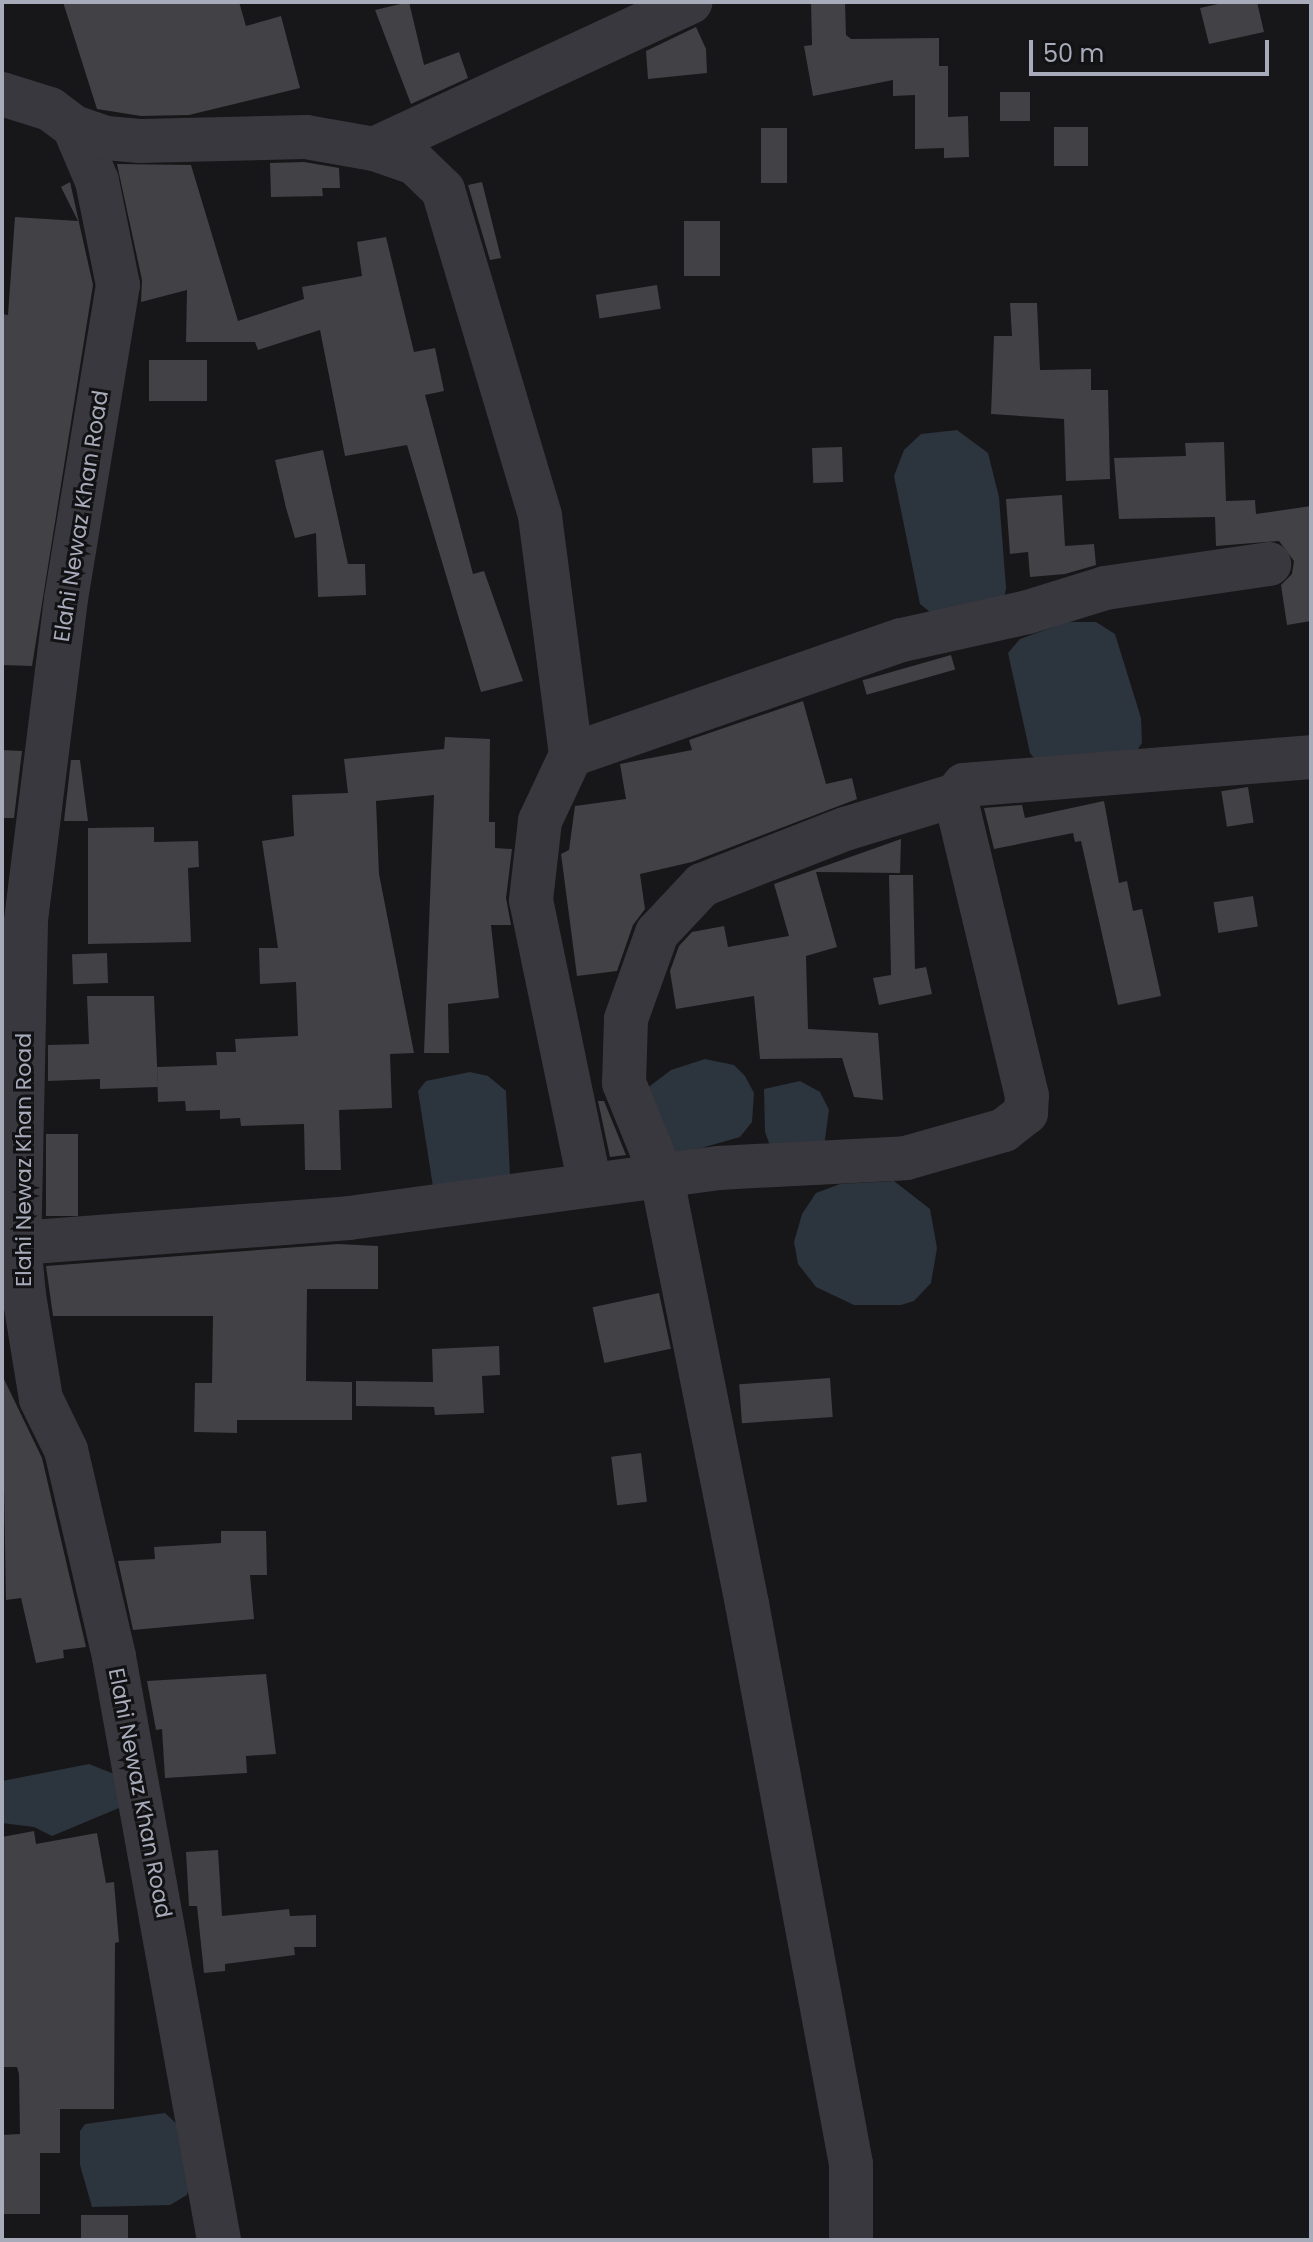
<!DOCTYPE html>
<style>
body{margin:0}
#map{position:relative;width:1313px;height:2242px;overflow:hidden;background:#171719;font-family:Poppins,sans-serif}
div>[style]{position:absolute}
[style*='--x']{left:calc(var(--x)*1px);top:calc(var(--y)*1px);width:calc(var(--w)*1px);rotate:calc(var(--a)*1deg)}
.water>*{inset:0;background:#2c343e}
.building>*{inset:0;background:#414146;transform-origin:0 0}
.minor>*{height:44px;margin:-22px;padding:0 22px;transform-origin:22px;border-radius:22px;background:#38383e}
span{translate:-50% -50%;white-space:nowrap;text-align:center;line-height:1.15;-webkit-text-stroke:6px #121214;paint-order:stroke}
.street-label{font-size:22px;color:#a8abba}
.frame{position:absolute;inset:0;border:4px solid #a8abba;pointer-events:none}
.scale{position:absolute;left:1029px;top:40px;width:240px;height:36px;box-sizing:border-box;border:4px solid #a8abba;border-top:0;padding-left:10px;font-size:24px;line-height:28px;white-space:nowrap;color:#a8abba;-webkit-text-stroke:6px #121214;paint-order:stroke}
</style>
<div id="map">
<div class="water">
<i style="clip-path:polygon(957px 430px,988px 453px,999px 497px,1006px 588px,1004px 601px,935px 616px,920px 604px,894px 476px,904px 450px,921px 434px)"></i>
<i style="clip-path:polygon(1067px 622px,1096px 622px,1115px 634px,1141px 718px,1142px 743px,1136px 752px,1039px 764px,1030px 753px,1008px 653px,1020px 639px)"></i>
<i style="clip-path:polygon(705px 1059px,734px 1065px,745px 1076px,754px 1093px,752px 1122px,740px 1137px,677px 1155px,646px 1089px,671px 1070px)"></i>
<i style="clip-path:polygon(470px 1072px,488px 1076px,506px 1091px,510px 1177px,434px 1193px,418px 1091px,426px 1081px)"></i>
<i style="clip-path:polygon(800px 1081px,820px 1092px,829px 1110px,824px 1146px,772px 1151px,765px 1132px,764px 1089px)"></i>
<i style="clip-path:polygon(894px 1181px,930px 1209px,937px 1248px,931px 1283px,914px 1301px,901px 1305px,854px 1305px,816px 1287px,798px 1264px,794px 1242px,802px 1214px,816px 1193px,840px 1184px)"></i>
<i style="clip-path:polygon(89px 1764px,114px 1774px,121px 1794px,119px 1808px,52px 1836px,34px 1827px,2px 1823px,2px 1781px)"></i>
<i style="clip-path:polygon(165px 2113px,179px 2126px,190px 2182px,187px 2195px,170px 2205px,92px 2207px,80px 2165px,80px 2131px,85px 2124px)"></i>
</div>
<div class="building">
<i style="clip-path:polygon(63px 2px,239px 2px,246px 26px,281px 16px,300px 88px,189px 115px,141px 116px,97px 109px)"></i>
<i style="clip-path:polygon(409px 2px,424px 65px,459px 52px,468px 78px,411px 104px,375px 10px)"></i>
<i style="clip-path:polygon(811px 2px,845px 2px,846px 35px,851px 39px,939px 38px,939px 66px,948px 66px,948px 117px,968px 116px,969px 157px,944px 158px,944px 148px,915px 149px,915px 95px,893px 96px,893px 80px,813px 96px,804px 46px,812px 45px)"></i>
<i style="clip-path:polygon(1227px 2px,1257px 2px,1264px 32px,1209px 44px,1200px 8px)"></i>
<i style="clip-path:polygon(696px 27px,706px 49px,707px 73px,648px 79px,646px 51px)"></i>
<i style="left:1030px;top:92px;width:29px;height:30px;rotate:90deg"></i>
<i style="left:1088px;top:127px;width:39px;height:34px;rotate:90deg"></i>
<i style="left:761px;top:128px;width:26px;height:55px"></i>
<i style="clip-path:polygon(304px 162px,339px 168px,340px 188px,322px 188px,323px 196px,271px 197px,270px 163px)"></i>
<i style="clip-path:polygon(117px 164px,191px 165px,238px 321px,304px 299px,302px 287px,362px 276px,357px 242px,386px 237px,414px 352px,435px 348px,444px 391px,425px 395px,473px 574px,484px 571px,523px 681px,481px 692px,407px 445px,345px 456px,320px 330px,258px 350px,255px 342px,186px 342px,187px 290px,141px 302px,142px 280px)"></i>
<i style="clip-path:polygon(70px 182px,93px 285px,32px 666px,2px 665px,2px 314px,8px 315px,15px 217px,78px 221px,61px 187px)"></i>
<i style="clip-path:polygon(482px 182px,501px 258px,490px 260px,468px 185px)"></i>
<i style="left:684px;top:221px;width:36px;height:55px"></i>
<i style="left:657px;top:285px;width:24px;height:62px;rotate:81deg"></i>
<i style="clip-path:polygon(1010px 303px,1037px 303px,1040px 370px,1091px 369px,1091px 390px,1108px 390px,1110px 479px,1066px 481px,1064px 419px,991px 414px,994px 336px,1012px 336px)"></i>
<i style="left:207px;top:360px;width:41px;height:58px;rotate:90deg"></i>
<i style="clip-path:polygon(1224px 442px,1226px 501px,1255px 500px,1256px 514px,1311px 506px,1311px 621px,1287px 625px,1281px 585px,1292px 574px,1294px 561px,1279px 541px,1216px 546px,1215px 517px,1119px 519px,1114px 458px,1186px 456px,1185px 443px)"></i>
<i style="left:842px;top:447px;width:35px;height:30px;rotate:88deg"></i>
<i style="clip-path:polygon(323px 450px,348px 564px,365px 564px,366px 595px,318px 597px,316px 533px,295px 538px,286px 508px,275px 460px)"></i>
<i style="clip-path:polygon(1062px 495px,1065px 546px,1094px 544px,1096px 565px,1065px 574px,1030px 577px,1028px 552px,1010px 554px,1006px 499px)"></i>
<i style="left:951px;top:655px;width:15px;height:92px;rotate:74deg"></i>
<i style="clip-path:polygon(803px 701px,826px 784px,852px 778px,857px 799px,692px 862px,640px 874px,645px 909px,633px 925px,617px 971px,577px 976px,561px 854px,569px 850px,575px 806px,626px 799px,620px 764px,692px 750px,689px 740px)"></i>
<i style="clip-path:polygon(445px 737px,490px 739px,489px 822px,495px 822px,495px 848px,512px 849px,506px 898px,511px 925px,491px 925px,499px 998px,448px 1004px,449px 1053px,424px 1053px,434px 795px,376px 801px,379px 874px,414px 1053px,390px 1054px,392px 1108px,339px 1110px,341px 1170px,305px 1170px,304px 1124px,241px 1126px,240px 1118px,220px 1119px,220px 1110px,186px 1111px,185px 1101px,158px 1102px,157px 1067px,217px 1065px,216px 1052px,236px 1052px,235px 1039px,298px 1036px,296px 982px,260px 984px,259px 948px,278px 948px,262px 841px,294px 836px,292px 795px,348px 793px,344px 759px,444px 749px)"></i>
<i style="clip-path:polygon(2px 750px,22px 751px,14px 818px,2px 818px)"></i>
<i style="clip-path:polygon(71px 760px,80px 760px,88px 821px,64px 821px)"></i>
<i style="left:1248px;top:787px;width:36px;height:27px;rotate:81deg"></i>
<i style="clip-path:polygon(1104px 801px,1119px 883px,1127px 881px,1133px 911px,1142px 909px,1161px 996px,1118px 1005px,1081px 841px,1075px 842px,1073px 833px,994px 849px,984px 808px,1022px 805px,1025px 818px)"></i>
<i style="clip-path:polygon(154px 827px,154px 842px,198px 841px,199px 867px,188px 868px,191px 942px,88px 944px,88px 828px)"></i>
<i style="clip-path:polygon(901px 839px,900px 873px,816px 872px,837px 947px,806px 956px,808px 1029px,878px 1033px,883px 1100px,854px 1097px,842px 1058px,760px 1059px,754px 996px,676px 1009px,670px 971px,679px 946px,692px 932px,724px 926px,728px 947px,789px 936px,774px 884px)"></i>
<i style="clip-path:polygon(889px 875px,913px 875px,915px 969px,926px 967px,932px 994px,879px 1005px,873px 978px,891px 975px)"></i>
<i style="left:1253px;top:896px;width:31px;height:40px;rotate:81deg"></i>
<i style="left:107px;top:953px;width:30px;height:35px;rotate:88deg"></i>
<i style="clip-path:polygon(87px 996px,154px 996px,158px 1087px,100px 1089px,100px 1079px,48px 1081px,48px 1045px,89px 1044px)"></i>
<i style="clip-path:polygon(598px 1101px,604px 1101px,626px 1155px,610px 1157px)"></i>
<i style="left:46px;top:1134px;width:32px;height:82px"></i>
<i style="clip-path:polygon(338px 1244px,378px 1246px,378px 1289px,307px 1289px,306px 1381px,352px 1382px,352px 1420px,237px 1420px,237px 1433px,194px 1432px,195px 1383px,212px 1383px,213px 1316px,53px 1316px,46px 1266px)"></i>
<i style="left:659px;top:1293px;width:57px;height:68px;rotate:78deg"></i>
<i style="clip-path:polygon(499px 1346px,500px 1375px,482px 1376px,484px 1413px,435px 1415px,434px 1407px,356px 1406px,356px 1381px,433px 1382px,432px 1349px)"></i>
<i style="clip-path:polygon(2px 1375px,42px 1458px,86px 1647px,63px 1650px,64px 1658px,36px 1663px,21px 1598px,6px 1600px)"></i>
<i style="left:830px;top:1378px;width:39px;height:91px;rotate:86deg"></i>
<i style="left:641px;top:1453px;width:49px;height:30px;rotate:83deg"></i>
<i style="clip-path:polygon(221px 1531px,266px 1531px,267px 1575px,250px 1575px,254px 1619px,133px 1630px,118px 1561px,155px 1559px,154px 1547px,221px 1543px)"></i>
<i style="clip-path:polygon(266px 1674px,276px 1754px,246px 1756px,247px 1773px,165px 1778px,162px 1729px,156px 1730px,147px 1681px)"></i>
<i style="clip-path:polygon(34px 1831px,36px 1844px,97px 1833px,106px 1883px,114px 1882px,119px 1942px,115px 1943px,114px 2109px,60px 2109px,60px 2153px,40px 2153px,40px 2214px,2px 2214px,2px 2135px,20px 2134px,19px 2074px,17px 2067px,2px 2067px,2px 1837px)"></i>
<i style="clip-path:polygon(218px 1850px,222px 1916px,289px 1909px,290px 1916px,316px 1915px,316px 1947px,294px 1947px,295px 1955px,225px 1964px,225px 1971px,204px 1973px,197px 1906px,189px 1906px,186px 1852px)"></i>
<i style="left:81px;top:2215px;width:47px;height:24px"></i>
</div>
<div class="minor">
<i style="--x:2;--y:94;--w:50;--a:17.4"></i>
<i style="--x:50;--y:109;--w:30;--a:37"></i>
<i style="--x:74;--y:127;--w:59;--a:66.9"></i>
<i style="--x:97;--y:181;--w:106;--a:78.6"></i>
<i style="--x:118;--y:285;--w:318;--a:99.4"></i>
<i style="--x:66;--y:599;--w:325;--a:97.1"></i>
<i style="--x:26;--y:922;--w:321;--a:91.2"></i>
<i style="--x:19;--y:1243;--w:52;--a:84.5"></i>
<i style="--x:24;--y:1295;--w:105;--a:80.7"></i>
<i style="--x:41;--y:1399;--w:57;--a:63.9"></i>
<i style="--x:66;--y:1450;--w:212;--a:76.9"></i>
<i style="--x:114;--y:1657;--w:592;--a:79.79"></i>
<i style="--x:74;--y:127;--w:34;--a:19"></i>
<i style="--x:106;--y:138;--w:34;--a:5"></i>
<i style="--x:140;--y:141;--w:166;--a:-1.4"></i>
<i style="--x:306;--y:137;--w:69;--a:10"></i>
<i style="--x:374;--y:149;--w:43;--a:18.9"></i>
<i style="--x:415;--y:163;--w:39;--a:44"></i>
<i style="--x:443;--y:190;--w:340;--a:73.4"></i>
<i style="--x:540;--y:516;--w:241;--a:82.6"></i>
<i style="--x:571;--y:755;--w:73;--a:115.2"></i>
<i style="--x:540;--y:821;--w:80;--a:96.5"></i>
<i style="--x:531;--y:900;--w:291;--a:78.3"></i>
<i style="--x:374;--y:149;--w:349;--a:-24.9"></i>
<i style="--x:571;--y:755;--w:350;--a:-19.2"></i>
<i style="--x:902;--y:640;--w:129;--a:-12.5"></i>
<i style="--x:1028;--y:612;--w:81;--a:-17.3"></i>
<i style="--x:1105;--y:588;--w:166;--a:-8.3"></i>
<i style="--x:19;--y:1243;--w:331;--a:-4.3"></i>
<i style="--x:349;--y:1218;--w:372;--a:-7.7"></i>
<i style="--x:718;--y:1168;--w:188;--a:-3"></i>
<i style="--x:906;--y:1158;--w:102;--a:-15.9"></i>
<i style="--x:1004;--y:1130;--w:28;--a:-38"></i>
<i style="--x:1026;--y:1113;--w:17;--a:-87"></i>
<i style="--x:1027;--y:1096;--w:296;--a:-103.5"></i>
<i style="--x:958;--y:808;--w:13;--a:-99"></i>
<i style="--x:956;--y:795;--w:13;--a:-51"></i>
<i style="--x:964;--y:785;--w:348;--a:-4.6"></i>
<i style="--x:851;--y:2240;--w:76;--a:-90"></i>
<i style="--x:851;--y:2164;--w:570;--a:-100.52"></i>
<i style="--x:747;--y:1604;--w:439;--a:-101.3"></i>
<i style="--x:661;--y:1174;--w:98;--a:-112.1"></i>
<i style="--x:624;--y:1083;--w:64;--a:-88.2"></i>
<i style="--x:626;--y:1019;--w:91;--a:-70.2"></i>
<i style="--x:657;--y:933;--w:66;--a:-46.8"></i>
<i style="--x:702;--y:885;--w:154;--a:-21.4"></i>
<i style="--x:845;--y:829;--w:116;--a:-17"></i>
</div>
<div class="street-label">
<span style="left:81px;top:516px;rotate:-81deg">Elahi Newaz Khan Road</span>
<span style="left:24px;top:1160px;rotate:-90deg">Elahi Newaz Khan Road</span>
<span style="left:140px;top:1793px;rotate:79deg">Elahi Newaz Khan Road</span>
</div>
<div class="frame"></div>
<div class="scale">50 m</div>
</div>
